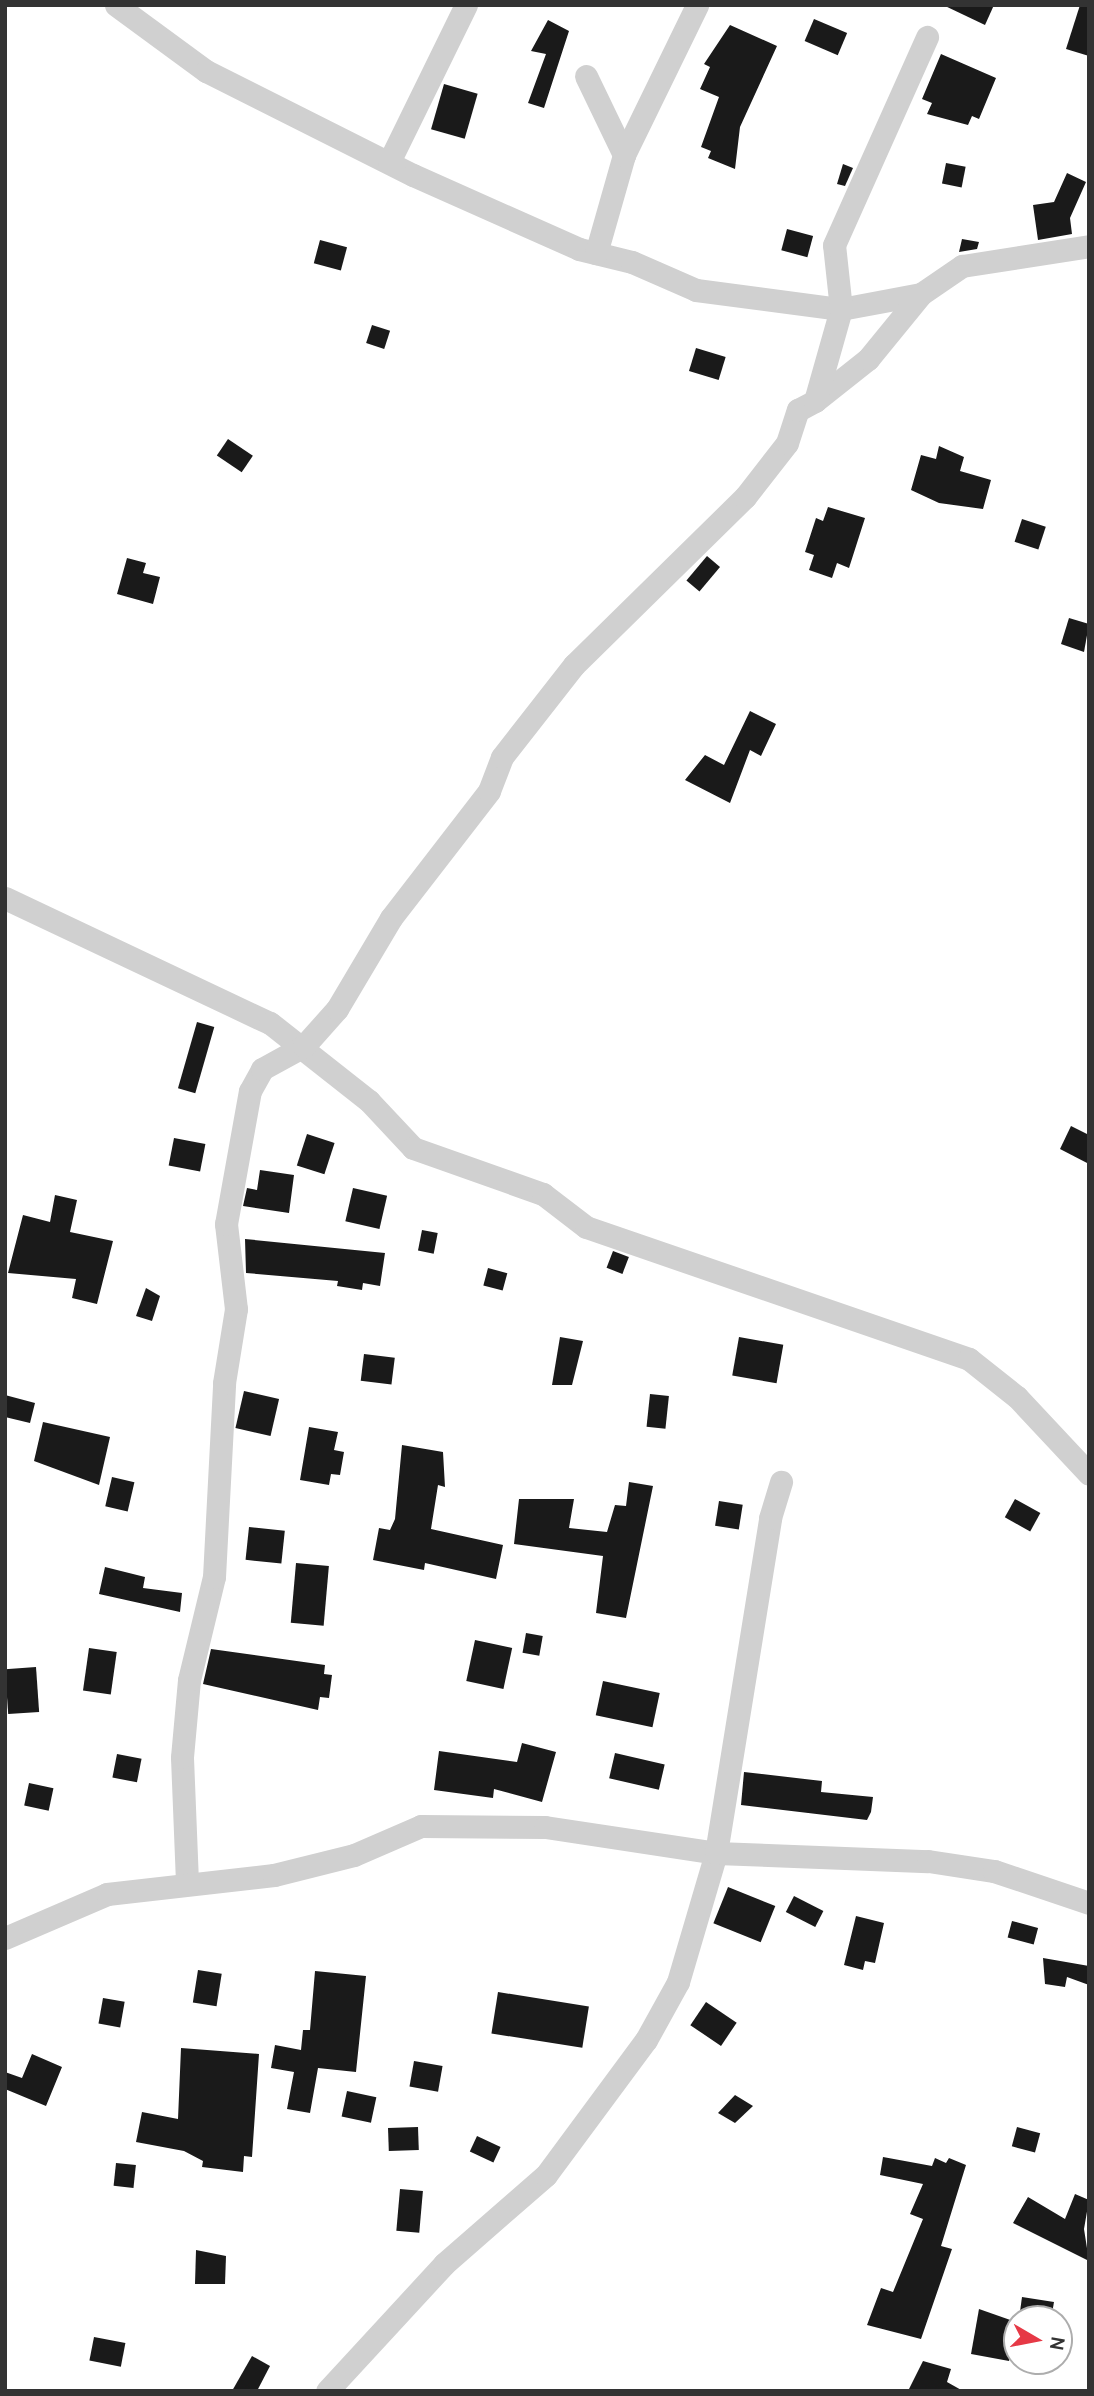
<!DOCTYPE html>
<style>
body{margin:0}
#map{position:relative;width:1094px;height:2396px;overflow:hidden;background:#fff;font-family:Cabin,sans-serif}
div>[style]{position:absolute}
[style*='--x']{left:calc(var(--x)*1px);top:calc(var(--y)*1px);width:calc(var(--w)*1px);rotate:calc(var(--a)*1deg)}
.building>*{inset:0;background:#1a1a1a;transform-origin:0 0}
.street>*{height:23px;margin:-11.5px;padding:0 11.5px;transform-origin:11.5px;border-radius:11.5px;background:#d0d0d0}
span{translate:-50% -50%;white-space:nowrap;text-align:center;line-height:1.15;-webkit-text-stroke:7px #fff;paint-order:stroke}
.frame{position:absolute;inset:0;border:7px solid #333;pointer-events:none}
.north{position:absolute;left:1003px;top:2305px;width:70px;height:70px;box-sizing:border-box;background:#fff;border:2px solid #adadad;border-radius:50%;rotate:100deg;font-size:19px;font-weight:700;line-height:28px;text-align:center;color:#333}
.north::after{content:'';display:block;margin:auto;width:24px;height:32px;background:#e63946;clip-path:polygon(50% 0,100% 100%,50% 72%,0 100%)}
</style>
<div id="map">
<div class="building">
<i style="clip-path:polygon(943px 5px,994px 5px,985px 25px)"></i>
<i style="clip-path:polygon(1080px 5px,1089px 5px,1089px 56px,1066px 49px)"></i>
<i style="left:814px;top:19px;width:36px;height:24px;rotate:23deg"></i>
<i style="clip-path:polygon(548px 20px,569px 31px,544px 108px,528px 103px,546px 54px,531px 51px)"></i>
<i style="clip-path:polygon(730px 25px,777px 46px,740px 127px,735px 169px,708px 158px,711px 151px,701px 147px,719px 97px,700px 89px,710px 67px,704px 64px)"></i>
<i style="clip-path:polygon(941px 54px,996px 78px,979px 119px,972px 116px,968px 125px,927px 114px,932px 103px,922px 99px)"></i>
<i style="left:444px;top:84px;width:35px;height:47px;rotate:16deg"></i>
<i style="left:946px;top:163px;width:20px;height:21px;rotate:11deg"></i>
<i style="clip-path:polygon(843px 164px,853px 168px,845px 186px,837px 184px)"></i>
<i style="clip-path:polygon(1067px 173px,1086px 182px,1070px 218px,1072px 234px,1038px 240px,1033px 205px,1054px 202px)"></i>
<i style="left:787px;top:229px;width:27px;height:22px;rotate:15deg"></i>
<i style="clip-path:polygon(962px 239px,979px 242px,977px 249px,959px 252px)"></i>
<i style="left:320px;top:240px;width:28px;height:24px;rotate:15deg"></i>
<i style="left:372px;top:325px;width:19px;height:19px;rotate:18deg"></i>
<i style="left:696px;top:348px;width:31px;height:24px;rotate:17deg"></i>
<i style="left:228px;top:439px;width:30px;height:20px;rotate:34deg"></i>
<i style="clip-path:polygon(939px 446px,964px 457px,960px 471px,991px 480px,983px 509px,939px 503px,911px 490px,921px 455px,936px 459px)"></i>
<i style="clip-path:polygon(828px 507px,865px 518px,849px 568px,837px 563px,832px 578px,809px 570px,814px 555px,805px 552px,816px 518px,823px 521px)"></i>
<i style="left:1022px;top:519px;width:25px;height:24px;rotate:18deg"></i>
<i style="left:707px;top:556px;width:17px;height:32px;rotate:40deg"></i>
<i style="clip-path:polygon(127px 558px,146px 563px,143px 573px,160px 577px,153px 604px,117px 594px)"></i>
<i style="clip-path:polygon(1069px 618px,1089px 624px,1084px 652px,1061px 644px)"></i>
<i style="clip-path:polygon(750px 711px,776px 724px,761px 756px,750px 750px,730px 803px,685px 780px,705px 755px,724px 765px)"></i>
<i style="left:197px;top:1022px;width:18px;height:69px;rotate:16deg"></i>
<i style="clip-path:polygon(1071px 1126px,1089px 1135px,1089px 1164px,1060px 1149px)"></i>
<i style="left:307px;top:1134px;width:29px;height:33px;rotate:18deg"></i>
<i style="left:174px;top:1138px;width:32px;height:28px;rotate:11deg"></i>
<i style="clip-path:polygon(260px 1170px,294px 1175px,289px 1213px,243px 1206px,247px 1188px,257px 1190px)"></i>
<i style="left:353px;top:1188px;width:35px;height:34px;rotate:13deg"></i>
<i style="clip-path:polygon(55px 1195px,77px 1200px,70px 1232px,113px 1241px,97px 1304px,72px 1298px,76px 1279px,8px 1273px,23px 1215px,50px 1222px)"></i>
<i style="left:422px;top:1230px;width:16px;height:21px;rotate:11deg"></i>
<i style="clip-path:polygon(245px 1239px,385px 1253px,380px 1286px,363px 1283px,362px 1290px,337px 1286px,338px 1281px,246px 1273px)"></i>
<i style="left:613px;top:1251px;width:17px;height:18px;rotate:21deg"></i>
<i style="left:488px;top:1268px;width:20px;height:18px;rotate:15deg"></i>
<i style="clip-path:polygon(146px 1288px,160px 1296px,152px 1321px,136px 1316px)"></i>
<i style="clip-path:polygon(560px 1337px,583px 1341px,572px 1385px,552px 1385px)"></i>
<i style="left:739px;top:1337px;width:45px;height:39px;rotate:10deg"></i>
<i style="left:364px;top:1354px;width:31px;height:27px;rotate:7deg"></i>
<i style="left:244px;top:1391px;width:36px;height:38px;rotate:13deg"></i>
<i style="left:650px;top:1394px;width:19px;height:33px;rotate:6deg"></i>
<i style="clip-path:polygon(5px 1395px,35px 1403px,30px 1423px,5px 1417px)"></i>
<i style="clip-path:polygon(43px 1422px,110px 1437px,99px 1485px,34px 1461px)"></i>
<i style="clip-path:polygon(309px 1427px,338px 1432px,334px 1450px,344px 1452px,340px 1475px,331px 1474px,329px 1485px,300px 1480px)"></i>
<i style="clip-path:polygon(402px 1445px,443px 1452px,445px 1487px,438px 1485px,431px 1529px,503px 1545px,496px 1579px,425px 1563px,424px 1570px,373px 1560px,379px 1528px,390px 1530px,395px 1519px)"></i>
<i style="left:112px;top:1477px;width:23px;height:30px;rotate:13deg"></i>
<i style="clip-path:polygon(629px 1482px,653px 1486px,626px 1618px,596px 1613px,603px 1556px,514px 1544px,519px 1499px,574px 1499px,569px 1528px,607px 1532px,615px 1505px,626px 1506px)"></i>
<i style="left:1015px;top:1499px;width:29px;height:21px;rotate:29deg"></i>
<i style="left:719px;top:1501px;width:24px;height:25px;rotate:9deg"></i>
<i style="left:249px;top:1527px;width:36px;height:33px;rotate:6deg"></i>
<i style="left:296px;top:1563px;width:33px;height:60px;rotate:5deg"></i>
<i style="clip-path:polygon(105px 1567px,145px 1577px,143px 1588px,182px 1593px,180px 1612px,99px 1594px)"></i>
<i style="left:526px;top:1633px;width:17px;height:20px;rotate:10deg"></i>
<i style="left:475px;top:1640px;width:38px;height:42px;rotate:12deg"></i>
<i style="left:89px;top:1648px;width:28px;height:43px;rotate:8deg"></i>
<i style="clip-path:polygon(211px 1649px,325px 1665px,324px 1674px,332px 1675px,329px 1698px,320px 1697px,318px 1710px,203px 1684px)"></i>
<i style="left:36px;top:1667px;width:45px;height:31px;rotate:86deg"></i>
<i style="left:603px;top:1681px;width:58px;height:35px;rotate:12deg"></i>
<i style="clip-path:polygon(522px 1743px,556px 1752px,542px 1802px,494px 1789px,493px 1798px,434px 1790px,439px 1751px,517px 1762px)"></i>
<i style="left:615px;top:1753px;width:51px;height:26px;rotate:13deg"></i>
<i style="left:117px;top:1754px;width:25px;height:24px;rotate:11deg"></i>
<i style="clip-path:polygon(744px 1772px,822px 1781px,821px 1792px,873px 1797px,871px 1812px,867px 1820px,741px 1805px)"></i>
<i style="left:29px;top:1783px;width:25px;height:23px;rotate:12deg"></i>
<i style="left:728px;top:1887px;width:51px;height:39px;rotate:22deg"></i>
<i style="left:794px;top:1896px;width:33px;height:18px;rotate:27deg"></i>
<i style="clip-path:polygon(856px 1916px,884px 1923px,875px 1963px,865px 1961px,863px 1970px,844px 1965px)"></i>
<i style="left:1012px;top:1921px;width:27px;height:17px;rotate:15deg"></i>
<i style="clip-path:polygon(1043px 1958px,1089px 1966px,1089px 1985px,1067px 1977px,1065px 1987px,1045px 1984px)"></i>
<i style="left:198px;top:1970px;width:24px;height:33px;rotate:9deg"></i>
<i style="clip-path:polygon(315px 1971px,366px 1976px,356px 2072px,318px 2068px,310px 2113px,287px 2109px,294px 2072px,271px 2068px,275px 2045px,301px 2050px,303px 2030px,310px 2030px)"></i>
<i style="left:498px;top:1992px;width:92px;height:42px;rotate:9deg"></i>
<i style="left:103px;top:1998px;width:22px;height:26px;rotate:10deg"></i>
<i style="left:706px;top:2002px;width:37px;height:28px;rotate:34deg"></i>
<i style="clip-path:polygon(181px 2048px,259px 2054px,252px 2157px,244px 2156px,243px 2172px,202px 2167px,203px 2161px,184px 2151px,136px 2142px,142px 2112px,178px 2119px)"></i>
<i style="clip-path:polygon(32px 2054px,62px 2067px,46px 2106px,5px 2089px,5px 2072px,22px 2078px)"></i>
<i style="left:414px;top:2061px;width:29px;height:26px;rotate:10deg"></i>
<i style="left:347px;top:2091px;width:30px;height:26px;rotate:12deg"></i>
<i style="clip-path:polygon(735px 2095px,753px 2106px,735px 2123px,718px 2113px)"></i>
<i style="left:418px;top:2127px;width:23px;height:30px;rotate:88deg"></i>
<i style="left:1017px;top:2127px;width:24px;height:20px;rotate:15deg"></i>
<i style="left:477px;top:2136px;width:26px;height:17px;rotate:25deg"></i>
<i style="clip-path:polygon(883px 2157px,932px 2166px,935px 2158px,946px 2163px,949px 2158px,966px 2165px,941px 2246px,952px 2249px,921px 2339px,867px 2325px,881px 2288px,893px 2292px,923px 2219px,910px 2214px,923px 2184px,880px 2175px)"></i>
<i style="left:116px;top:2163px;width:20px;height:23px;rotate:6deg"></i>
<i style="left:400px;top:2189px;width:23px;height:42px;rotate:5deg"></i>
<i style="clip-path:polygon(1075px 2194px,1089px 2200px,1084px 2229px,1089px 2261px,1013px 2223px,1028px 2197px,1065px 2219px)"></i>
<i style="clip-path:polygon(196px 2250px,226px 2256px,225px 2284px,195px 2284px)"></i>
<i style="clip-path:polygon(1022px 2297px,1054px 2302px,1051px 2319px,1019px 2319px)"></i>
<i style="clip-path:polygon(979px 2309px,1016px 2322px,1009px 2361px,971px 2354px)"></i>
<i style="left:94px;top:2337px;width:32px;height:24px;rotate:11deg"></i>
<i style="clip-path:polygon(252px 2356px,270px 2366px,257px 2391px,232px 2391px)"></i>
<i style="clip-path:polygon(923px 2361px,951px 2369px,947px 2382px,963px 2391px,908px 2391px)"></i>
</div>
<div class="street">
<i style="--x:116;--y:5;--w:112;--a:36.3"></i>
<i style="--x:206;--y:71;--w:232;--a:26.7"></i>
<i style="--x:413;--y:175;--w:182;--a:24"></i>
<i style="--x:579;--y:249;--w:55;--a:13.8"></i>
<i style="--x:632;--y:262;--w:70;--a:23.6"></i>
<i style="--x:696;--y:290;--w:146;--a:7.5"></i>
<i style="--x:841;--y:309;--w:81;--a:-10.6"></i>
<i style="--x:921;--y:294;--w:50;--a:-34.3"></i>
<i style="--x:962;--y:266;--w:129;--a:-8.9"></i>
<i style="--x:586;--y:76;--w:88;--a:64.3"></i>
<i style="--x:624;--y:155;--w:102;--a:105.9"></i>
<i style="--x:624;--y:155;--w:167;--a:-64"></i>
<i style="--x:389;--y:162;--w:175;--a:-63.9"></i>
<i style="--x:815;--y:401;--w:68;--a:-38.4"></i>
<i style="--x:868;--y:359;--w:84;--a:-50.8"></i>
<i style="--x:5;--y:898;--w:293;--a:25.3"></i>
<i style="--x:270;--y:1023;--w:126;--a:38.2"></i>
<i style="--x:369;--y:1101;--w:64;--a:46.9"></i>
<i style="--x:413;--y:1148;--w:138;--a:19.5"></i>
<i style="--x:543;--y:1194;--w:54;--a:37.5"></i>
<i style="--x:586;--y:1227;--w:405;--a:19"></i>
<i style="--x:969;--y:1359;--w:61;--a:38.4"></i>
<i style="--x:1017;--y:1397;--w:105;--a:46.9"></i>
<i style="--x:187;--y:1882;--w:125;--a:-92.3"></i>
<i style="--x:182;--y:1757;--w:77;--a:-84.8"></i>
<i style="--x:189;--y:1680;--w:106;--a:-76.4"></i>
<i style="--x:214;--y:1577;--w:194;--a:-87"></i>
<i style="--x:224;--y:1383;--w:75;--a:-80.8"></i>
<i style="--x:236;--y:1309;--w:86;--a:-96.7"></i>
<i style="--x:226;--y:1224;--w:135;--a:-79.8"></i>
<i style="--x:250;--y:1091;--w:25;--a:-61"></i>
<i style="--x:262;--y:1069;--w:48;--a:-28.7"></i>
<i style="--x:304;--y:1046;--w:50;--a:-48.3"></i>
<i style="--x:337;--y:1009;--w:106;--a:-59.3"></i>
<i style="--x:391;--y:918;--w:160;--a:-52.3"></i>
<i style="--x:489;--y:791;--w:36;--a:-69"></i>
<i style="--x:502;--y:757;--w:117;--a:-52"></i>
<i style="--x:574;--y:665;--w:240;--a:-44.5"></i>
<i style="--x:745;--y:497;--w:68;--a:-52.1"></i>
<i style="--x:787;--y:443;--w:35;--a:-72"></i>
<i style="--x:798;--y:410;--w:19;--a:-28"></i>
<i style="--x:815;--y:401;--w:96;--a:-74.2"></i>
<i style="--x:841;--y:309;--w:64;--a:-96.2"></i>
<i style="--x:834;--y:245;--w:228;--a:-65.9"></i>
<i style="--x:5;--y:1938;--w:111;--a:-23.3"></i>
<i style="--x:107;--y:1894;--w:168;--a:-6.5"></i>
<i style="--x:274;--y:1875;--w:82;--a:-14"></i>
<i style="--x:354;--y:1855;--w:73;--a:-23.4"></i>
<i style="--x:421;--y:1826;--w:124;--a:0.5"></i>
<i style="--x:545;--y:1827;--w:173;--a:8.6"></i>
<i style="--x:716;--y:1853;--w:212;--a:2.2"></i>
<i style="--x:928;--y:1861;--w:67;--a:8.6"></i>
<i style="--x:994;--y:1871;--w:100;--a:18.6"></i>
<i style="--x:327;--y:2391;--w:173;--a:-47.3"></i>
<i style="--x:444;--y:2264;--w:135;--a:-41.1"></i>
<i style="--x:546;--y:2175;--w:168;--a:-53.5"></i>
<i style="--x:646;--y:2040;--w:66;--a:-61.1"></i>
<i style="--x:678;--y:1982;--w:134;--a:-73.6"></i>
<i style="--x:716;--y:1853;--w:339;--a:-80.8"></i>
<i style="--x:770;--y:1518;--w:38;--a:-73"></i>
</div>
<div class="frame"></div>
<div class="north">N</div>
</div>
